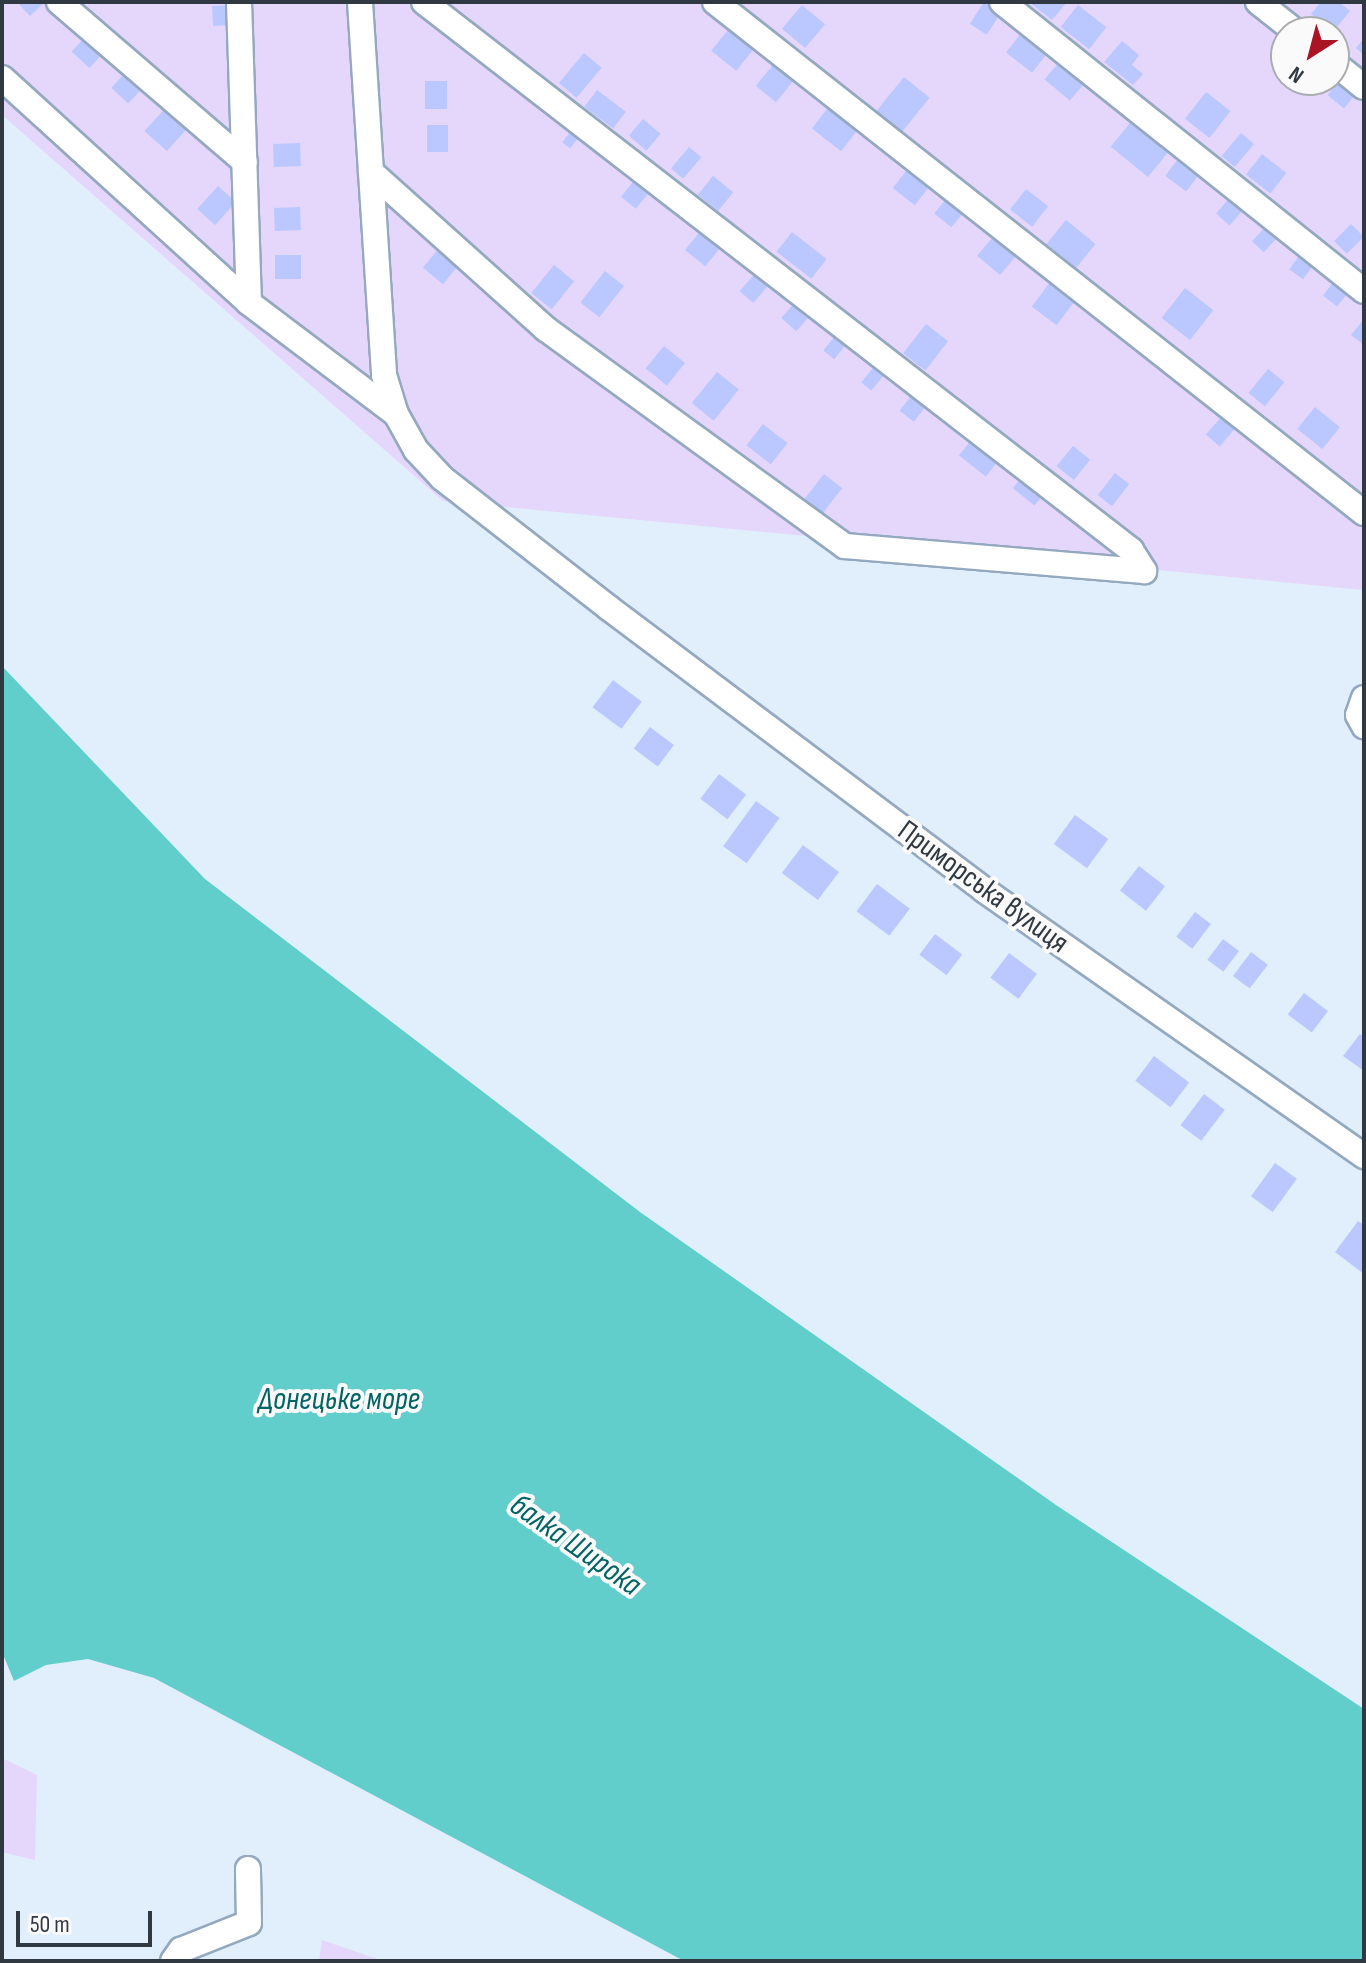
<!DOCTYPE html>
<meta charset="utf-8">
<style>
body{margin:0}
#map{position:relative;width:1366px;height:1963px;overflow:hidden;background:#e1effd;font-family:"Sofia Sans Condensed",sans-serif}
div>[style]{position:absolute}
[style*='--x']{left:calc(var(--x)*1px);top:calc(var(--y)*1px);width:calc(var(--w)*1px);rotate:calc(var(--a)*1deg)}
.green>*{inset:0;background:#e4d7fb}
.water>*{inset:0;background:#61cecc}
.building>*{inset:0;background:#bbc7ff;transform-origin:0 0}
.roads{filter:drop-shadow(2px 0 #94a9bf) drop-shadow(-2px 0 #94a9bf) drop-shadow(0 2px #94a9bf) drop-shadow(0 -2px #94a9bf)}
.minor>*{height:24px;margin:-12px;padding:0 12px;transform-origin:12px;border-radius:12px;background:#fff}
span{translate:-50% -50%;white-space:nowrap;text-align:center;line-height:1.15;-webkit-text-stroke:8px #fafafa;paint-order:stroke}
.street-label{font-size:30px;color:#303941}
.water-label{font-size:32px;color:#026564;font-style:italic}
.frame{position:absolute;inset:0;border:4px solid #303941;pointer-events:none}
.north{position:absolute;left:1270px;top:16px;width:80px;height:80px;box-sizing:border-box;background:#fafafa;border:2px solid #a9adb0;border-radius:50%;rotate:216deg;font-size:22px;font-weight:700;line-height:32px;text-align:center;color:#303941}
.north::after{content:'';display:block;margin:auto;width:28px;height:36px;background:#aa1425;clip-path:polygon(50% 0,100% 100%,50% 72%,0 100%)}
.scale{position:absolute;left:16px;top:1911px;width:136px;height:36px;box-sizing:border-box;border:4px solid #303941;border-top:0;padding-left:10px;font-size:24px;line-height:28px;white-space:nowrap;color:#303941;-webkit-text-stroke:6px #fafafa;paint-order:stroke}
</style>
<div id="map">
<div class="green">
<i style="clip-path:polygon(evenodd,2px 2px,1364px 2px,1364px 590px,443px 501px,2px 115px,2px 2px,1286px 32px,1334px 32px,1334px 80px,1286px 80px,1286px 32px)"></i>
<i style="clip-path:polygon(2px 1758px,37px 1775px,35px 1860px,2px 1852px)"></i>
<i style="clip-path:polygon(322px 1940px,383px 1961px,319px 1961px)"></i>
</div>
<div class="water">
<i style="clip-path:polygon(2px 666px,205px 879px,640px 1212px,1056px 1505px,1364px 1709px,1364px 1961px,684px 1961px,154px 1678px,88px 1659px,46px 1665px,14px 1681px,2px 1652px)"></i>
</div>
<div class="building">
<i style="clip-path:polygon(17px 2px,45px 2px,30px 16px)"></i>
<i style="left:984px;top:2px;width:20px;height:26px;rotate:33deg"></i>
<i style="clip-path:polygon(1029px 2px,1067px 2px,1052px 20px)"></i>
<i style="clip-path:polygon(1321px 2px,1339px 2px,1350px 11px,1333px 32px,1311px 14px)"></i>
<i style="left:233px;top:5px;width:20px;height:21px;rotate:87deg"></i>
<i style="left:802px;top:5px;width:30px;height:31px;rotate:40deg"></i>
<i style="left:1078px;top:5px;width:36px;height:28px;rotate:38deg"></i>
<i style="left:732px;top:25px;width:32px;height:33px;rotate:39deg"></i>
<i style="left:1022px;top:32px;width:33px;height:26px;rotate:38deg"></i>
<i style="left:85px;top:37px;width:24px;height:20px;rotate:42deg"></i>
<i style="clip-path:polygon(1364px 38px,1364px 55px,1356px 48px)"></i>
<i style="clip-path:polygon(1122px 41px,1139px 55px,1132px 65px,1143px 74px,1133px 85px,1104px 62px)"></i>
<i style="left:584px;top:53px;width:23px;height:39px;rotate:40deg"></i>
<i style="left:776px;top:61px;width:26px;height:32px;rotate:39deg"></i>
<i style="left:1060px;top:61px;width:33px;height:24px;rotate:40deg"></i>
<i style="left:127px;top:71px;width:23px;height:23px;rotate:43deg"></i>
<i style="left:1344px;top:75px;width:21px;height:26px;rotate:39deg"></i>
<i style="left:904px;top:77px;width:33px;height:48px;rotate:39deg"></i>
<i style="left:425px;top:81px;width:22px;height:28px"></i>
<i style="left:597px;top:90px;width:36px;height:21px;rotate:37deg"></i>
<i style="left:1206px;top:92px;width:31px;height:34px;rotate:38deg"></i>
<i style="left:831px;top:104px;width:37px;height:31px;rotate:38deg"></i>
<i style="left:168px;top:105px;width:30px;height:35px;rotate:42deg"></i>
<i style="left:1134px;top:118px;width:48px;height:37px;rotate:39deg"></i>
<i style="left:643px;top:119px;width:23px;height:22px;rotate:40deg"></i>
<i style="left:427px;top:125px;width:21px;height:27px"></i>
<i style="left:570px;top:132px;width:10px;height:13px;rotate:37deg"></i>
<i style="left:1241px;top:133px;width:17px;height:30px;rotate:40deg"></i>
<i style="left:300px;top:143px;width:23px;height:27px;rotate:88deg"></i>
<i style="left:689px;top:147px;width:16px;height:28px;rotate:40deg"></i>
<i style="left:1262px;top:154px;width:31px;height:26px;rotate:38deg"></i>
<i style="left:1181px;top:155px;width:26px;height:26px;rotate:37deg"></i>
<i style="left:910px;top:166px;width:28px;height:28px;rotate:38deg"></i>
<i style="left:713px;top:176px;width:26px;height:24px;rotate:39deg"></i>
<i style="left:633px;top:182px;width:19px;height:19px;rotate:39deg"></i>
<i style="left:218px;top:186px;width:24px;height:31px;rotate:42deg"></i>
<i style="left:1026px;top:189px;width:28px;height:26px;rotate:38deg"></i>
<i style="left:950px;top:194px;width:22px;height:25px;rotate:39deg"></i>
<i style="left:1233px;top:194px;width:18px;height:26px;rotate:41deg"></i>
<i style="left:300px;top:207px;width:23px;height:26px;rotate:88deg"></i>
<i style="left:1066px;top:220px;width:38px;height:31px;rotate:39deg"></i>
<i style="left:1269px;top:223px;width:16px;height:25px;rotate:43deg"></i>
<i style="left:1351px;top:224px;width:18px;height:24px;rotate:45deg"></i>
<i style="left:702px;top:229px;width:26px;height:27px;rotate:39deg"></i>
<i style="left:792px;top:232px;width:44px;height:25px;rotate:38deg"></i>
<i style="left:997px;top:232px;width:30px;height:31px;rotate:40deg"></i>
<i style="left:443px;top:243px;width:26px;height:32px;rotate:39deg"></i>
<i style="left:1304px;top:249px;width:17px;height:25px;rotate:36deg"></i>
<i style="left:275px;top:255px;width:26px;height:24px"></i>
<i style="left:554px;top:265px;width:26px;height:36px;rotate:39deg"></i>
<i style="left:758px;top:270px;width:18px;height:28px;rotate:41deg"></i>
<i style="left:605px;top:271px;width:24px;height:40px;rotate:38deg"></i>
<i style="left:1339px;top:275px;width:18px;height:26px;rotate:38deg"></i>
<i style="left:1051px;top:281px;width:31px;height:32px;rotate:37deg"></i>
<i style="left:1185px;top:288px;width:36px;height:38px;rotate:38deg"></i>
<i style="left:797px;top:300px;width:20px;height:24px;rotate:41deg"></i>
<i style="clip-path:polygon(1364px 319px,1364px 345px,1351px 335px)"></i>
<i style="left:926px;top:324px;width:28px;height:37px;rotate:38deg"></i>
<i style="left:839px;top:331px;width:14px;height:25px;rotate:39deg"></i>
<i style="left:664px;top:346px;width:27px;height:29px;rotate:39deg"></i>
<i style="left:877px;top:363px;width:13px;height:25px;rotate:39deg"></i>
<i style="left:1268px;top:369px;width:21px;height:31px;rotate:39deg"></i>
<i style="left:717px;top:372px;width:28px;height:40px;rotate:39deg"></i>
<i style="left:915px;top:391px;width:18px;height:25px;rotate:38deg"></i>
<i style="left:1315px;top:407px;width:32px;height:28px;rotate:39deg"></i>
<i style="left:1223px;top:415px;width:18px;height:26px;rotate:41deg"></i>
<i style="left:763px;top:424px;width:31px;height:27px;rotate:38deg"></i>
<i style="left:975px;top:435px;width:34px;height:26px;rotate:38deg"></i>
<i style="left:1073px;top:446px;width:22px;height:26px;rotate:39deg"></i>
<i style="left:1115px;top:473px;width:18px;height:28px;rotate:38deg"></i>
<i style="left:824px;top:474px;width:23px;height:33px;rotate:38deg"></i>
<i style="left:1024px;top:474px;width:28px;height:18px;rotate:39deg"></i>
<i style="left:613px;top:680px;width:36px;height:34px;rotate:37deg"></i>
<i style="left:650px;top:727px;width:30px;height:27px;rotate:37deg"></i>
<i style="left:719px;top:774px;width:34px;height:31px;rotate:37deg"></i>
<i style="left:756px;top:801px;width:29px;height:56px;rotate:36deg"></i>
<i style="left:1075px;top:815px;width:41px;height:36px;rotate:36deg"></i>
<i style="left:803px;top:845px;width:45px;height:35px;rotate:37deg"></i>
<i style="left:1139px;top:866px;width:33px;height:31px;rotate:38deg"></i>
<i style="left:877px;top:884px;width:41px;height:34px;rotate:37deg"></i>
<i style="left:1195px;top:912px;width:20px;height:31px;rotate:37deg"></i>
<i style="left:935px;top:934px;width:34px;height:26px;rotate:37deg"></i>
<i style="left:1223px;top:939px;width:20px;height:26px;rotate:37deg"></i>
<i style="left:1251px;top:952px;width:21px;height:30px;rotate:37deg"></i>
<i style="left:1009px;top:953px;width:35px;height:31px;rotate:37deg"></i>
<i style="left:1304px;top:993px;width:30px;height:27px;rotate:37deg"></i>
<i style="clip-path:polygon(1360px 1034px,1364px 1037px,1364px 1071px,1343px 1056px)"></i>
<i style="left:1154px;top:1056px;width:44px;height:31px;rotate:37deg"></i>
<i style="left:1204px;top:1094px;width:26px;height:39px;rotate:37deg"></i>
<i style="left:1275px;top:1163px;width:27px;height:41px;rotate:36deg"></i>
<i style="clip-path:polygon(1358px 1221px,1364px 1225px,1364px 1274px,1335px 1252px)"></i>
</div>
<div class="roads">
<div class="minor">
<i style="--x:59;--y:2;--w:245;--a:40.7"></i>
<i style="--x:239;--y:2;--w:301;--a:88.1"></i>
<i style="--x:360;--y:2;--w:374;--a:86.3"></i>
<i style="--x:384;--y:375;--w:41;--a:72.9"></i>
<i style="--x:396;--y:414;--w:41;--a:60.9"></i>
<i style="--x:416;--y:450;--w:38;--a:47"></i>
<i style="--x:442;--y:478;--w:212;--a:37.9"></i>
<i style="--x:609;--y:608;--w:469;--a:36.9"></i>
<i style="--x:984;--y:890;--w:464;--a:35"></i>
<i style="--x:424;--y:2;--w:895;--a:37.78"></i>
<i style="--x:1131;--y:550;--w:25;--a:58"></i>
<i style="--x:715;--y:2;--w:826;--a:38.22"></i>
<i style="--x:1002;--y:2;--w:463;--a:38.6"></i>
<i style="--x:1258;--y:2;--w:48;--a:38.3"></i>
<i style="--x:1334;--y:63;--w:38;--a:39"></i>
<i style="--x:2;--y:78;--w:334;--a:42.3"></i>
<i style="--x:249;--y:303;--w:184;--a:37.1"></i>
<i style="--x:371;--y:172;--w:235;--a:41.9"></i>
<i style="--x:546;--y:329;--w:369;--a:36"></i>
<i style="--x:845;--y:546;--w:300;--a:4.8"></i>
<i style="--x:1364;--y:698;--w:18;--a:109"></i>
<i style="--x:1358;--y:715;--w:13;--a:61"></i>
<i style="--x:173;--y:1961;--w:14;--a:-54"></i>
<i style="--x:181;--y:1950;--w:73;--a:-21.7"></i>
<i style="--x:249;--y:1923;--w:54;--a:-91.1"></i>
</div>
</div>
<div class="street-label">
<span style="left:983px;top:887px;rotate:36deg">Приморська вулиця</span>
</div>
<div class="water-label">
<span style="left:339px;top:1400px">Донецьке море</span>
<span style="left:575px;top:1546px;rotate:35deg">балка Широка</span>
</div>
<div class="frame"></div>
<div class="north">N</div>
<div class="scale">50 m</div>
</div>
